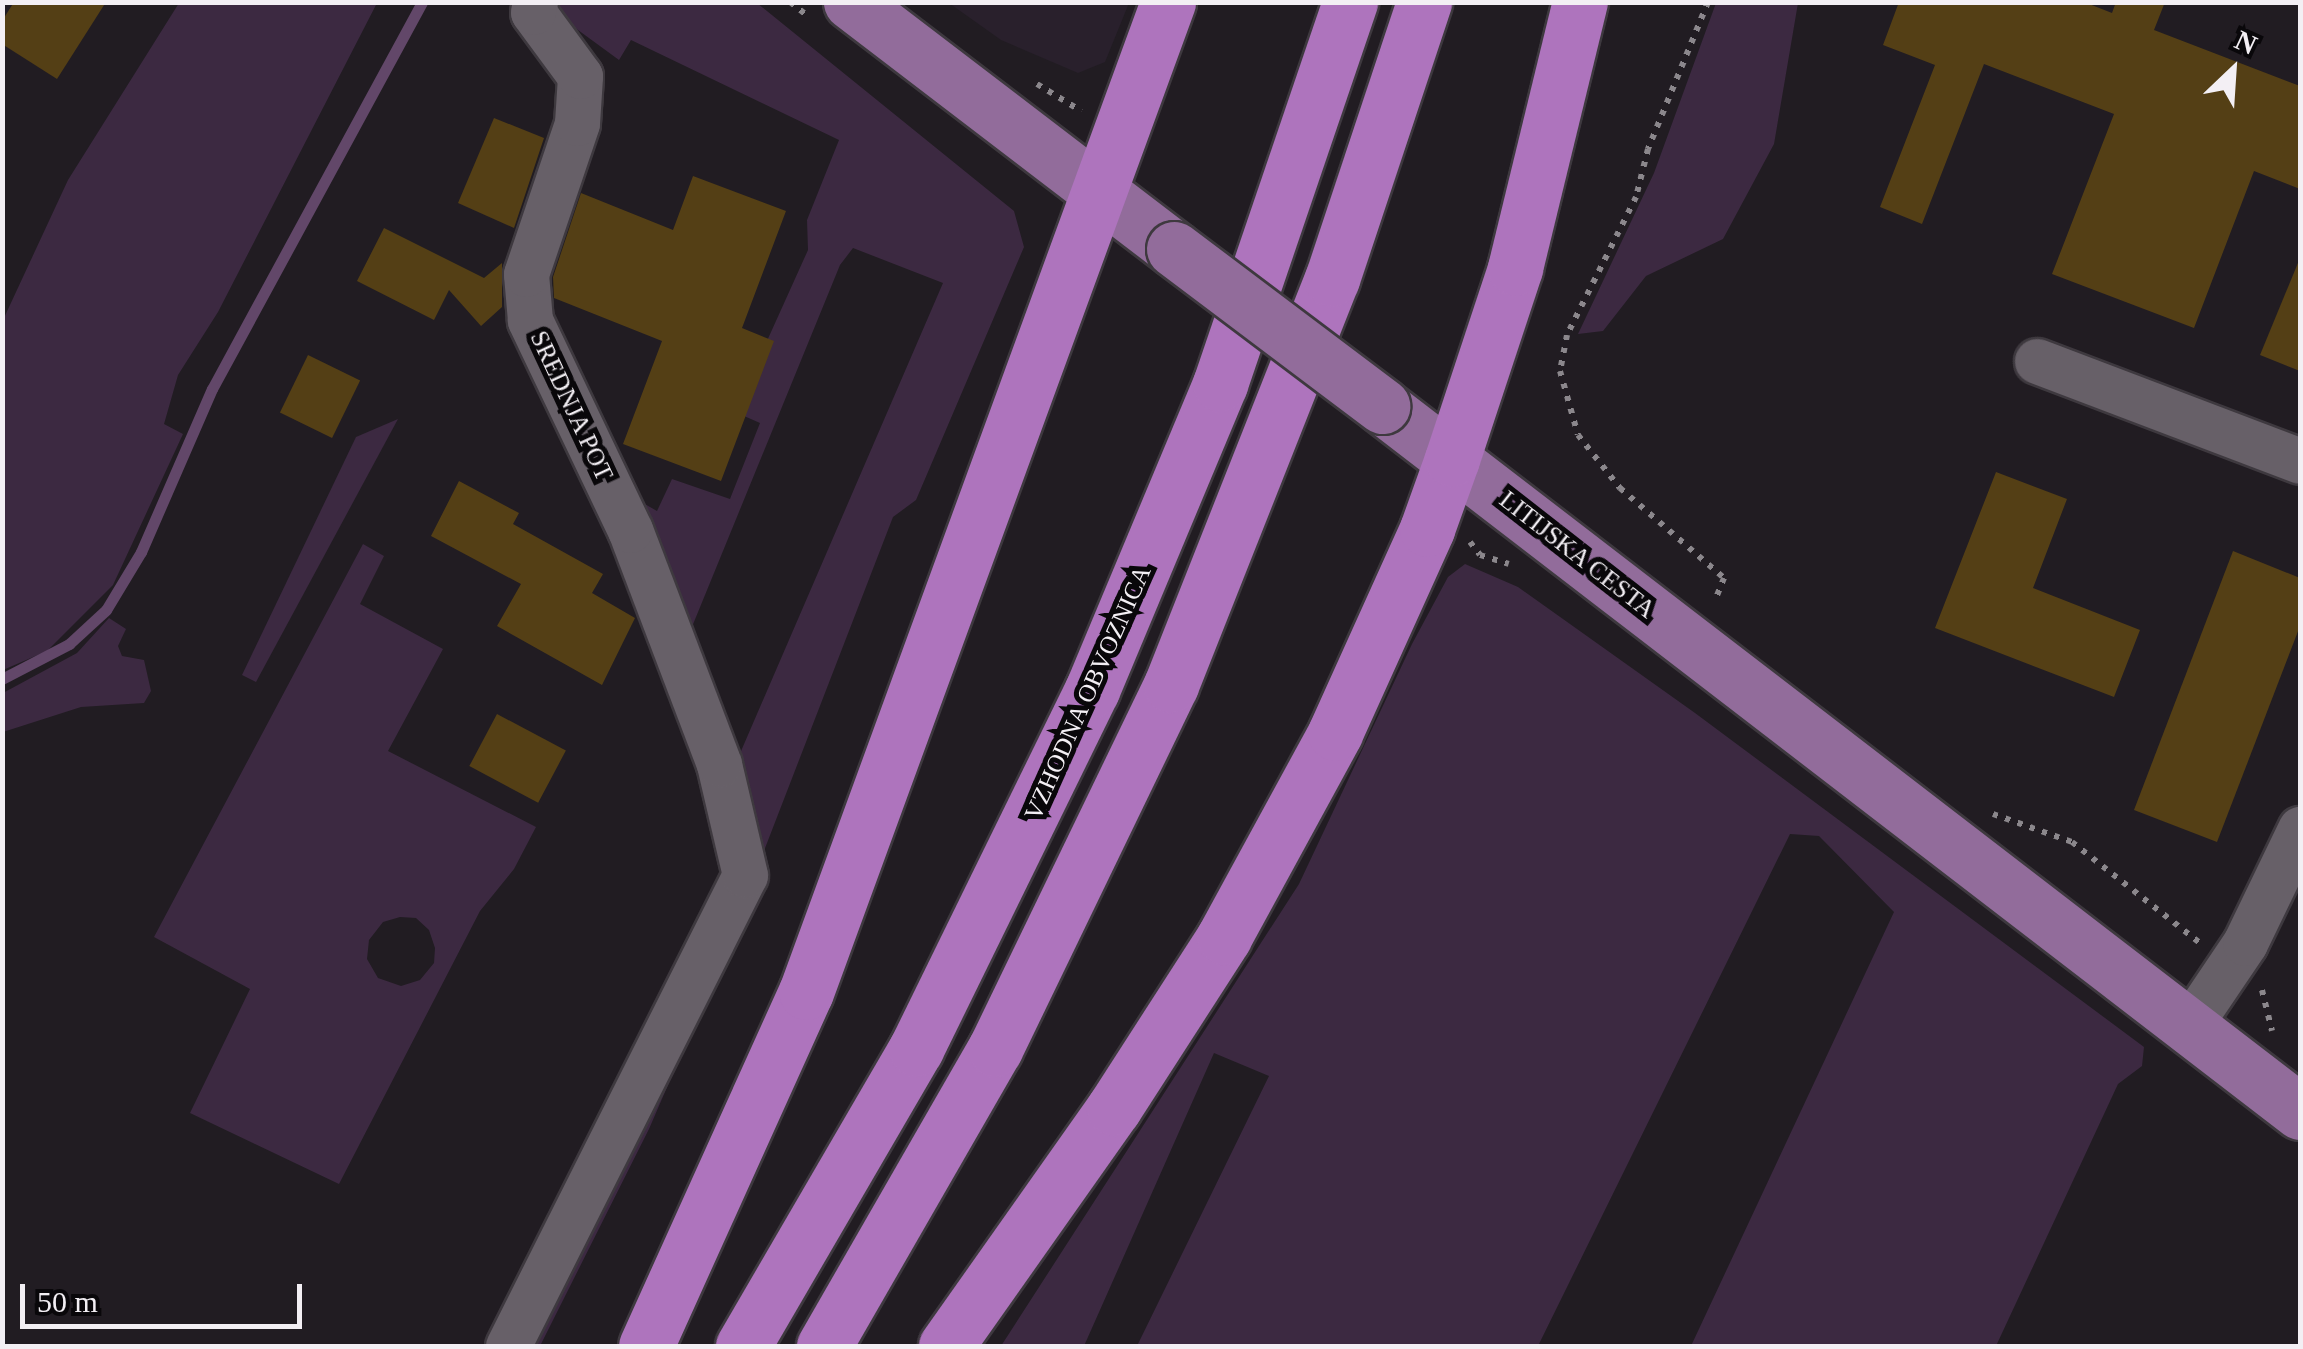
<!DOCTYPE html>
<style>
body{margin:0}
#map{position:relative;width:2303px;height:1349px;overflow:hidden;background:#211c22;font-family:Georgia,serif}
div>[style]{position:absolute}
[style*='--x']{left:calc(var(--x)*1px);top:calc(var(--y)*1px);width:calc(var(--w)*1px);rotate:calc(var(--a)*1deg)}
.built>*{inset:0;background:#29202c}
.green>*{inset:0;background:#3c2941}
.stream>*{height:11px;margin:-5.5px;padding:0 5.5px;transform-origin:5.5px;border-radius:5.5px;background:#624769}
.building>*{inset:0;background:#543f15;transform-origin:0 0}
.path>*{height:6px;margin-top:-3px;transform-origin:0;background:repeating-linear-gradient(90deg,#8b878c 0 5px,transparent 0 13px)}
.roads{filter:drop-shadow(2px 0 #3e393f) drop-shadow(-2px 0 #3e393f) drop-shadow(0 2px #3e393f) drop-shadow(0 -2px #3e393f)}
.minor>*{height:45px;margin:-22.5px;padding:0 22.5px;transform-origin:22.5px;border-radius:22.5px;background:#676068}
.major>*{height:55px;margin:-27.5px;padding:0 27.5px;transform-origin:27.5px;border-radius:27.5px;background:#926c9b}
.highway>*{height:55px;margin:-27.5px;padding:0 27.5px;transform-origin:27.5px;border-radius:27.5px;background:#ae74bd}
.bridges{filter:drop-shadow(2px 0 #3e393f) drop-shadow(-2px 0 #3e393f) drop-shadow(0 2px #3e393f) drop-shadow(0 -2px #3e393f)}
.major-bridge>*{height:55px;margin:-27.5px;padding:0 27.5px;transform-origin:27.5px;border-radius:27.5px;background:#926c9b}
span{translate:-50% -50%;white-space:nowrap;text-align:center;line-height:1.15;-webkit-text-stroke:10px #09070a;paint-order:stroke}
.street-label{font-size:25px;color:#f3eff4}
.frame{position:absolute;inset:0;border:5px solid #f3eff4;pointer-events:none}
.north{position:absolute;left:2183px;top:20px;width:100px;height:100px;-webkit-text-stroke:8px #09070a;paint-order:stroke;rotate:25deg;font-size:28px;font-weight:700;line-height:40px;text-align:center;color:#f3eff4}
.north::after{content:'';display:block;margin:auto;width:35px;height:45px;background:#f3eff4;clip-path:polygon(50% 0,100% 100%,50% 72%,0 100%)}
.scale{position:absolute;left:20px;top:1284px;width:282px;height:45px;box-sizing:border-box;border:5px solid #f3eff4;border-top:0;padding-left:12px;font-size:30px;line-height:35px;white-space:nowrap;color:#f3eff4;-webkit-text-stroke:8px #09070a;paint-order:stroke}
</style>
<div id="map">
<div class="built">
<i style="clip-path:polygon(949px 3px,1129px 3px,1105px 62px,1078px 73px,1001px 40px)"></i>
</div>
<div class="green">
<i style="clip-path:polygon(179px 3px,377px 3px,218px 312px,178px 375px,164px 424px,183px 434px,113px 585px,47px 651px,3px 670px,3px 320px,68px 180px)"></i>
<i style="clip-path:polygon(551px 3px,757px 3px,1014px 211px,1024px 247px,916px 500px,893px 517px,721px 962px,649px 1129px,540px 1346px,517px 1346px,739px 862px,732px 772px,943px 283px,853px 248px,840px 265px,687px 639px,637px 508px,643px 503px,657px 511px,672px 479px,730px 499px,760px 423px,735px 412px,808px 250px,807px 220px,839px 140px,631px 40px,619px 60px,552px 11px)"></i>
<i style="clip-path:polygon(1716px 3px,1798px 3px,1774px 144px,1723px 239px,1646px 276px,1603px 331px,1578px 334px,1654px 173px)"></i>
<i style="clip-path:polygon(398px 419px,256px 682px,242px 675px,356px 437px)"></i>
<i style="clip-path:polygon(evenodd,363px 544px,384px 556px,360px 604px,443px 649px,388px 751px,536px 827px,514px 869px,480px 911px,339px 1184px,190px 1113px,250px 989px,154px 937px,363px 544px,400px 917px,416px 918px,429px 930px,435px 948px,434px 963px,420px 980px,401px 986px,378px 978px,367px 959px,369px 940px,383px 922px,400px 917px)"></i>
<i style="clip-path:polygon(1465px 564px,1518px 587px,1695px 713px,2144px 1047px,2142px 1066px,2118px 1084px,1996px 1346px,1691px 1346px,1894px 912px,1819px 836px,1790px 834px,1538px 1346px,1137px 1346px,1269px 1076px,1214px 1053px,1084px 1346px,1001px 1346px,1299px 884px,1412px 644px,1448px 577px)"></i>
<i style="clip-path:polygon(109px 618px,126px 629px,118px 646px,122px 656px,144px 660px,151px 691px,144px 703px,81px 707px,3px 732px,3px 693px,77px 653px)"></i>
</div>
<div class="stream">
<i style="--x:2;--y:679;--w:76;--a:-27.6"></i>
<i style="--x:69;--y:644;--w:50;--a:-42.6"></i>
<i style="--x:106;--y:610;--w:68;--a:-58.9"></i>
<i style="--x:141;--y:552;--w:178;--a:-66.5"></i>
<i style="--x:212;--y:389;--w:440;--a:-61.5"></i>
</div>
<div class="building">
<i style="clip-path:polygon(14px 2px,106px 2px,57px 79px,2px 44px,2px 21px)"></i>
<i style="clip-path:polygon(1899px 2px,2084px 2px,2112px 13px,2116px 2px,2165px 2px,2154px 30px,2300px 86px,2300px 189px,2254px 171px,2194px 328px,2052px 274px,2114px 114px,1984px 64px,1922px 224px,1880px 207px,1935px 65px,1883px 45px)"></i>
<i style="clip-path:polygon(494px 118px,544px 138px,514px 228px,458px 203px)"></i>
<i style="clip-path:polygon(693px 176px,786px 211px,742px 328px,774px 341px,721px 481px,623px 444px,662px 341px,554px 298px,553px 277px,581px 193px,673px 230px)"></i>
<i style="clip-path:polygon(384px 228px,484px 278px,502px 263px,502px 307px,481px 326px,449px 290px,434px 320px,357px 281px)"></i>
<i style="clip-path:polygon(2300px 258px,2300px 371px,2260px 355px)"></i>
<i style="left:308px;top:355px;width:58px;height:64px;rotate:26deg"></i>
<i style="clip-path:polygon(1996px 472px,2067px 499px,2033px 588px,2140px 630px,2114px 697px,1935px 628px)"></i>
<i style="clip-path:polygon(459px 481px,519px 513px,513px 524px,603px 574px,592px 593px,635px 618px,602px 685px,497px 626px,521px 584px,431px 536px)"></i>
<i style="clip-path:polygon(2233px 551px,2300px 578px,2300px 626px,2217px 842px,2134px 810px)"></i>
<i style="left:497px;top:714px;width:78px;height:59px;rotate:28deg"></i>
</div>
<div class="path">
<i style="--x:790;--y:2;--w:24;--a:38"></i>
<i style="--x:1708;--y:2;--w:159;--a:112.2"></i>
<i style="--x:1648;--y:149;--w:49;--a:104"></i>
<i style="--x:1636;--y:197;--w:154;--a:116.6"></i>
<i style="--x:1567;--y:335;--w:37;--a:101"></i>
<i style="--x:1560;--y:371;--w:66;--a:74.3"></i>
<i style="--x:1578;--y:435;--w:68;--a:51.6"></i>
<i style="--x:1620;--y:488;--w:138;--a:40.9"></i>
<i style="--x:1724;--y:578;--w:24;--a:112"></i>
<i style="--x:1037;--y:84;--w:52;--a:31.5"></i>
<i style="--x:1470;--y:542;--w:16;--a:52"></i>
<i style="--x:1480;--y:555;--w:30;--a:17"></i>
<i style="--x:1993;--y:814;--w:84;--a:19.5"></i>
<i style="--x:2072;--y:842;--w:164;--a:38.3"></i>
<i style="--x:2262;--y:990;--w:42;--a:76.3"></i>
</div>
<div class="roads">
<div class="minor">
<i style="--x:2037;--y:361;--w:281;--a:20.8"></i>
<i style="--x:2189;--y:1026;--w:100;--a:-56"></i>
<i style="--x:2245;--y:943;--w:127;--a:-64.2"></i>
<i style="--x:508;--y:1346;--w:527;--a:-63.29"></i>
<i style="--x:745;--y:875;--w:114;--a:-103.2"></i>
<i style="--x:719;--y:764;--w:250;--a:-110.8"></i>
<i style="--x:630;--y:530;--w:233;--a:-115.5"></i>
<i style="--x:530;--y:320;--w:46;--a:-95"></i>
<i style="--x:526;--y:274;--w:159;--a:-71.3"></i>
<i style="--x:577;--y:123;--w:47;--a:-86.3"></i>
<i style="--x:580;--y:76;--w:79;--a:-126.3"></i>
<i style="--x:533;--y:12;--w:10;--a:-79"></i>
</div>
<div class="major">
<i style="--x:851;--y:2;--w:407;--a:37.4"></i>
<i style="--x:1382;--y:406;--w:1158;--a:37.56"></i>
</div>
<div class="highway">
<i style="--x:646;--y:1346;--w:388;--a:-65.7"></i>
<i style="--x:806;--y:992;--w:1054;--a:-69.91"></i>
<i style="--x:743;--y:1346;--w:344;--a:-59.8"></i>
<i style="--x:916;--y:1049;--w:400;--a:-63.9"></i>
<i style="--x:1092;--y:690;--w:332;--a:-67.3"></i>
<i style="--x:1220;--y:384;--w:404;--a:-71.2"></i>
<i style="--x:824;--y:1346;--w:343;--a:-60.1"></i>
<i style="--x:995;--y:1049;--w:404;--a:-64.2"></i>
<i style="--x:1171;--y:685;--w:437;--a:-68.4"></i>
<i style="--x:1332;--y:279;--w:292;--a:-71.6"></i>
<i style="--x:946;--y:1346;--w:291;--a:-54.8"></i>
<i style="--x:1114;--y:1108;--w:203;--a:-57.2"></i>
<i style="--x:1224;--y:937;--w:232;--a:-61.4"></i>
<i style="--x:1335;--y:733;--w:224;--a:-65.7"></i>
<i style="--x:1427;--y:529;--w:74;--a:-70.3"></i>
<i style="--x:1452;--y:459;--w:201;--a:-71.7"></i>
<i style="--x:1515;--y:268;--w:274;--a:-76.3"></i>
</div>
</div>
<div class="bridges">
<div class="major-bridge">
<i style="--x:1174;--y:249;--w:261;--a:37"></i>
</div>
</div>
<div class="street-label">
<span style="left:571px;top:406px;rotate:65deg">SREDNJA POT</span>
<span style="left:1577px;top:555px;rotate:38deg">LITIJSKA CESTA</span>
<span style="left:1088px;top:693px;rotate:-66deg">VZHODNA OBVOZNICA</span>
</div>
<div class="frame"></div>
<div class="north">N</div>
<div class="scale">50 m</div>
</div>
